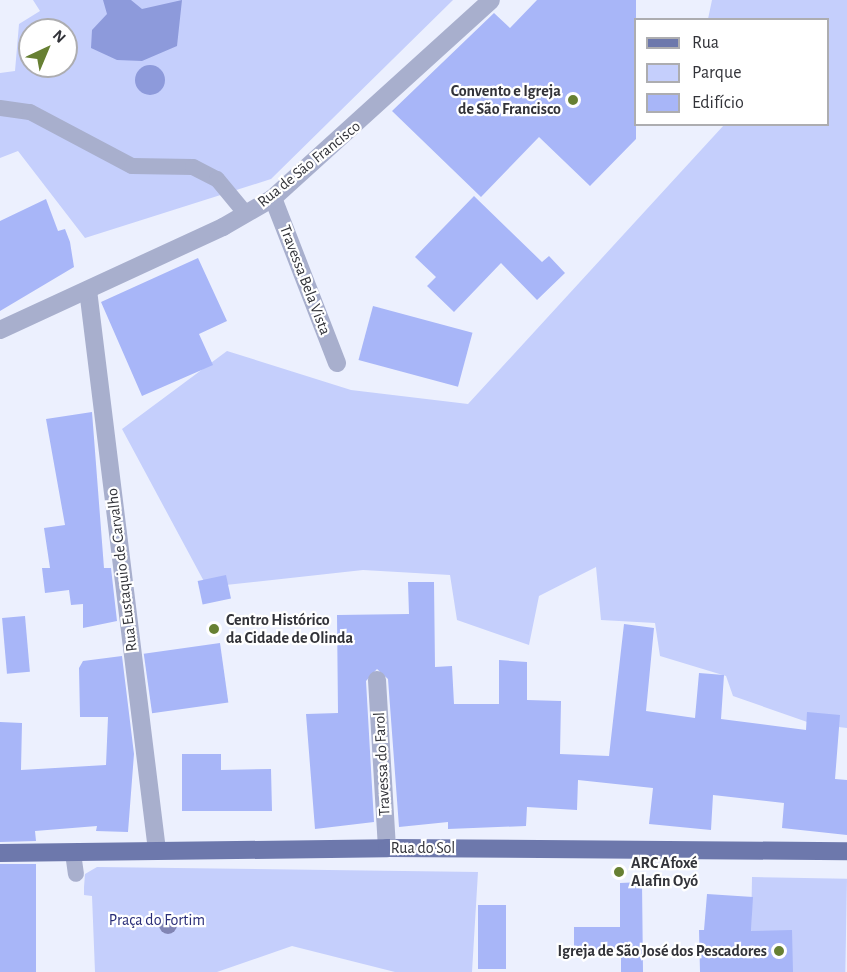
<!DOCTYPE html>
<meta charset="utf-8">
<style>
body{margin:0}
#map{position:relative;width:847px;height:972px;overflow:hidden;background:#ecf0fe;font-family:"Alegreya Sans",sans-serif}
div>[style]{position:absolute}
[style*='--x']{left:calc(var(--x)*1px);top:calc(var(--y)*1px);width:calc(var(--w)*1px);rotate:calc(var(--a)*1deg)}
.green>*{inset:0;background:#c5cffc;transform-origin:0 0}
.water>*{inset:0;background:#8d9adb}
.round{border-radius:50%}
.building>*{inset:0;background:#a8b6f8;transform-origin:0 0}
.service>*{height:16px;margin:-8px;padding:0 8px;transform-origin:8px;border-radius:8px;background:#a8afcd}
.minor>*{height:18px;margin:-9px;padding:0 9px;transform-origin:9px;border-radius:9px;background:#a8afcd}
.primary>*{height:18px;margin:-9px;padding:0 9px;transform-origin:9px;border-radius:9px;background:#6d78ac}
.trees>*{width:18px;height:18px;margin:-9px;border-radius:50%;background:#8185b4}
.dots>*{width:16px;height:16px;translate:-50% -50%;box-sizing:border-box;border:3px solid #fff;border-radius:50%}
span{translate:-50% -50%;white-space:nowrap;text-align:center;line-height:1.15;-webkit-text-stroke:4.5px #fff;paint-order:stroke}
.poi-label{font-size:16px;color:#323339;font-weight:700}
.right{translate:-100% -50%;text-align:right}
.left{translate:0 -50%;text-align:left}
.street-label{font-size:16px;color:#323339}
.park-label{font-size:16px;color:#292d78}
.legend{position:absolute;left:634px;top:18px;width:195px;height:108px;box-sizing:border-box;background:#fff;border:2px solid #adadb0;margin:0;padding:8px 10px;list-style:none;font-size:18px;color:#323339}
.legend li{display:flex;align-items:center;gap:12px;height:30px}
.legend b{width:30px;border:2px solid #adadb0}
.north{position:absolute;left:18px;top:18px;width:60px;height:60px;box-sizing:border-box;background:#fff;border:2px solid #adadb0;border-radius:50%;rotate:44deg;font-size:16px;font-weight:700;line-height:24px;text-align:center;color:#323339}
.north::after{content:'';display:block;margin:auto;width:21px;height:27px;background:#678033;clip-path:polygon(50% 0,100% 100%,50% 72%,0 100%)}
</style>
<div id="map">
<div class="green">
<i style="clip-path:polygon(evenodd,33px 0,453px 0,271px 179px,85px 238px,18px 151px,0 158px,0 73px,15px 71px,19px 24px,40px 11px,33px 0,30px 30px,66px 30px,66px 66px,30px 66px,30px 30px)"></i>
<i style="clip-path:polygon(712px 0,847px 0,847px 728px,813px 724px,733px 696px,726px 676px,660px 656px,655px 623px,601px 620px,596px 567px,539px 596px,529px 645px,457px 620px,450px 575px,363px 570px,207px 587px,122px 429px,227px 351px,351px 390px,468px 404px,724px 125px,828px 124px,828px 20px,708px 19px)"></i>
<i style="clip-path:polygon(97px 867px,478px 872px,472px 972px,395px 972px,292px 946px,217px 972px,95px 972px,92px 896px,84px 895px,84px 887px,85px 874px)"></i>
<i style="left:752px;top:877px;width:95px;height:95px;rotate:1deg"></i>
</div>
<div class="water">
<i style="clip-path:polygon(103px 0,131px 0,142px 9px,182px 0,177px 46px,142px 61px,117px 60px,91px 48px,92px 30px,107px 14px)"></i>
<i class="round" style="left:135px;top:65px;width:30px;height:30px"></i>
</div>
<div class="building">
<i style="clip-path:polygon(537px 0,636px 0,636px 139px,590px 186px,539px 137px,481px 197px,392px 111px,494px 13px,510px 28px)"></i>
<i style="clip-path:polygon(474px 196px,542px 262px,549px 256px,565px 273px,537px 300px,501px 263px,454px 312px,427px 286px,436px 277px,415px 257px)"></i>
<i style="clip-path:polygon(46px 199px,58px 231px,65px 229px,70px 242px,74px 267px,0 311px,0 221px)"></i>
<i style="clip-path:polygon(198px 258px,227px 321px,199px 334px,213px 365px,142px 396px,101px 302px)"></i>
<i style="left:373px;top:306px;width:103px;height:56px;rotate:15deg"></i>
<i style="clip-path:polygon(92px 412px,104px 568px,111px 568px,117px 621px,83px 628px,83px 604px,71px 605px,69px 590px,45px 593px,42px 568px,50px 568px,44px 528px,65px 525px,46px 419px)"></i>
<i style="left:226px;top:575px;width:24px;height:29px;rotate:78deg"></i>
<i style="clip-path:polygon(408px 582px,434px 582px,435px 667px,452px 666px,454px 704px,499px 704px,499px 660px,527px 662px,527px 700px,561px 701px,560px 754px,609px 756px,624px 624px,654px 628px,646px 711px,695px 718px,699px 673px,724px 675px,721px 719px,806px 730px,807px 712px,840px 715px,835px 779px,847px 780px,847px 835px,782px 828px,784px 803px,713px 795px,711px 830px,649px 824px,653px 788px,578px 780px,577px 810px,527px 807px,526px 826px,448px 829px,448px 822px,399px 827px,388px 679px,377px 669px,366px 681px,374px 822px,315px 829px,306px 714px,338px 713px,337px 615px,409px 614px)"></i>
<i style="left:25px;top:616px;width:56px;height:23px;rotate:85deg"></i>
<i style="left:220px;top:643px;width:60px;height:77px;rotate:82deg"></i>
<i style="clip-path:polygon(122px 656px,134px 754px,128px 832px,96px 831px,97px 826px,35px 831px,36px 841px,0 842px,0 722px,22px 723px,21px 770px,106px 765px,108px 717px,80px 717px,79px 668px,83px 661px)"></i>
<i style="clip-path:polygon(182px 754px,221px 754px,221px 770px,271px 769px,272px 811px,182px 811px)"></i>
<i style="left:0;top:864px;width:36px;height:108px"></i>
<i style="clip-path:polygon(642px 882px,643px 972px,621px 972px,621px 954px,574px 953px,574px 927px,620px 927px,620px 883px)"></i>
<i style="clip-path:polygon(707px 894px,753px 897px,751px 931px,792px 930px,793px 972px,700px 972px,699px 930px,704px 930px)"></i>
<i style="left:478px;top:905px;width:28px;height:64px"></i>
</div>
<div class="service">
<i style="--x:0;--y:108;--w:30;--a:8"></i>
<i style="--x:30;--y:112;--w:115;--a:27.9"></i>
<i style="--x:132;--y:166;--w:61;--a:0.9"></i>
<i style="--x:193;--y:167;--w:27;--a:27"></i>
<i style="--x:217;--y:179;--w:45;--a:50.4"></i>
<i style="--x:73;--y:853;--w:21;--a:82"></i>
</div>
<div class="minor">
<i style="--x:273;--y:198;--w:177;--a:68.8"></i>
<i style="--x:88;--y:290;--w:564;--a:82.98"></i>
<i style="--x:0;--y:330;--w:246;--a:-24.8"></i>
<i style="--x:223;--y:227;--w:58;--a:-30.1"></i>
<i style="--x:273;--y:198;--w:294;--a:-42.2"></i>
<i style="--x:377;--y:680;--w:168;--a:86.6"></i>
</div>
<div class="primary">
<i style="--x:0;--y:853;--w:387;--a:-0.7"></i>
<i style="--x:387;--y:848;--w:460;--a:0.4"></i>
</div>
<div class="trees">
<i style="left:168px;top:925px"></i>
</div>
<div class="dots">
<i style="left:573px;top:100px;background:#678033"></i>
<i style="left:214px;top:629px;background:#678033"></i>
<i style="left:619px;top:872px;background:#678033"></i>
<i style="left:779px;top:951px;background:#678033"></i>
</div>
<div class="poi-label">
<span class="right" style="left:561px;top:100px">Convento e Igreja<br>de São Francisco</span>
<span class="left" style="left:226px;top:629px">Centro Histórico<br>da Cidade de Olinda</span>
<span class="left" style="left:631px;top:872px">ARC Afoxé<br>Alafin Oyó</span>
<span class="right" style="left:767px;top:951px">Igreja de São José dos Pescadores</span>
</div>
<div class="street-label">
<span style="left:309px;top:164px;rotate:-39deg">Rua de São Francisco</span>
<span style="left:305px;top:280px;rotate:69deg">Travessa Bela Vista</span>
<span style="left:122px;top:570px;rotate:-97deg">Rua Eustaquio de Carvalho</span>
<span style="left:382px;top:764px;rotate:-93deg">Travessa do Farol</span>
<span style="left:423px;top:848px">Rua do Sol</span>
</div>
<div class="park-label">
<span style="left:157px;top:920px">Praça do Fortim</span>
</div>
<ul class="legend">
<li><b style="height:8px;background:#6d78ac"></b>Rua</li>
<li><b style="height:16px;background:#c5cffc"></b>Parque</li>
<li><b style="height:16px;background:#a8b6f8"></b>Edifício</li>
</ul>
<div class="north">N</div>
</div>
